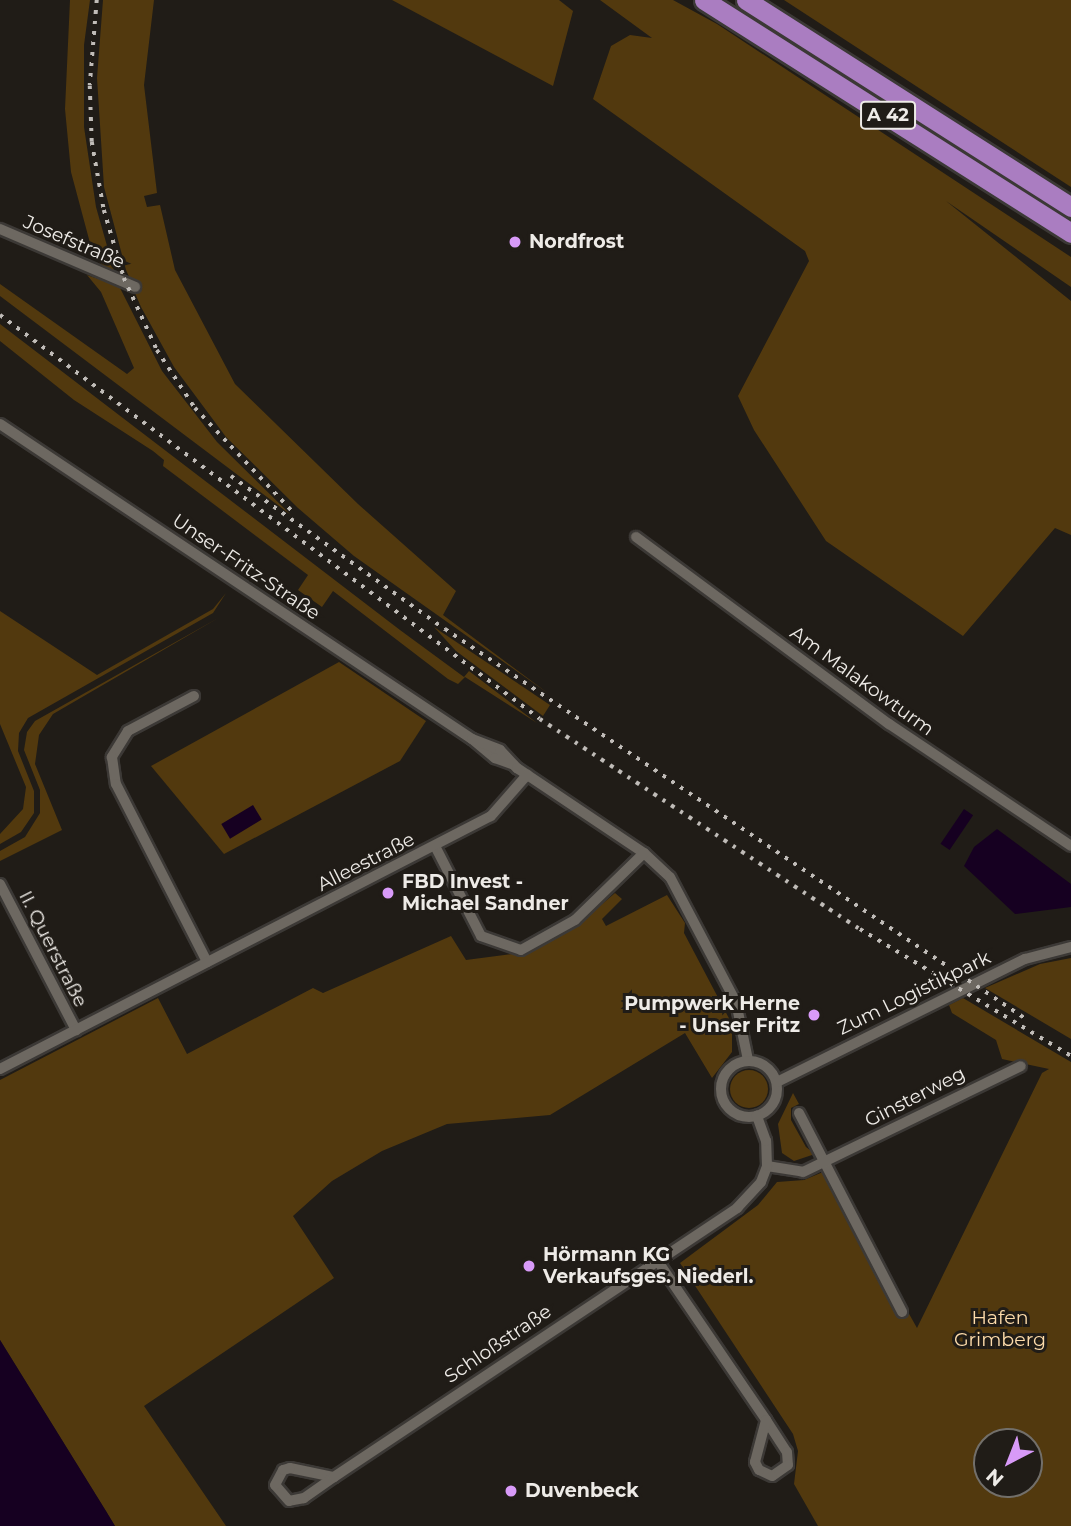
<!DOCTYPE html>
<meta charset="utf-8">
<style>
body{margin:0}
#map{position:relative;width:1071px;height:1526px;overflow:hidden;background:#201c17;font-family:Montserrat,sans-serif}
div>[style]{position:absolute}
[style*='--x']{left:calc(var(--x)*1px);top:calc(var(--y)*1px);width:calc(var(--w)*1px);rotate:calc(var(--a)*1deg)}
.green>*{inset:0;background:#52390e}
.round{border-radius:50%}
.water>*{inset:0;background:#160021;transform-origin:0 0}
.roads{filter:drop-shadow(2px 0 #3c3936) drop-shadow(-2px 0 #3c3936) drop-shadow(0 2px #3c3936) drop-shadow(0 -2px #3c3936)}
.minor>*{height:10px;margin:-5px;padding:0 5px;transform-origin:5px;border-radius:5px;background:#6d6861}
.minor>.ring{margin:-5px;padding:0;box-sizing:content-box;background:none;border:10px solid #6d6861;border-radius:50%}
.motorway>*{height:19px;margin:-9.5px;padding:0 9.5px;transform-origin:9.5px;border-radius:9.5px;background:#aa7dc1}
.rail>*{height:3.5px;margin-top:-1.75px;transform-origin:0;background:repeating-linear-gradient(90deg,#c0bcb8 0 3.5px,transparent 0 10.5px)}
.dots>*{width:19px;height:19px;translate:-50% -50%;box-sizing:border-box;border:4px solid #201c17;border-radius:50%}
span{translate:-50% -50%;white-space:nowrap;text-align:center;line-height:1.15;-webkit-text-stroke:6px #201c17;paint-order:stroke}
.shield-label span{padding:2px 5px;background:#201c17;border:2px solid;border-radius:5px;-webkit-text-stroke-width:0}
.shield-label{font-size:18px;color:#eeebe7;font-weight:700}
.street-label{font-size:19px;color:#eeebe7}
.poi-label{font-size:19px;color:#eeebe7;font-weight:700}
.left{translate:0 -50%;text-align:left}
.right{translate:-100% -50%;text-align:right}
.park-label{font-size:19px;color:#fedcab}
.north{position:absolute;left:973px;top:1428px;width:70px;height:70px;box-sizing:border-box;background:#201c17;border:2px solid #726f6a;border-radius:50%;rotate:222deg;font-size:19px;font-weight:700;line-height:28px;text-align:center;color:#eeebe7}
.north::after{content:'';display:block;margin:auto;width:24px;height:32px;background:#d89af8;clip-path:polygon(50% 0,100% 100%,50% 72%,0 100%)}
</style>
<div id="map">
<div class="green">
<i style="clip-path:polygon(70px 0,90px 0,84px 45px,84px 127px,96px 207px,115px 274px,83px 250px,90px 243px,71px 172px,65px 109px)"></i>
<i style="clip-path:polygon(103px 0,154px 0,144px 85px,157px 193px,144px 196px,147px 207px,160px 205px,175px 270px,235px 384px,358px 504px,456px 591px,443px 615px,549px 694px,354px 556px,298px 508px,226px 437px,174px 367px,141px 307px,135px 293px,139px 285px,131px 281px,126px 270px,104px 187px,97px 78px)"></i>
<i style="clip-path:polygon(392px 0,559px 0,573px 11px,553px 86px)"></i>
<i style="clip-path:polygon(600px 0,673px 0,717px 24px,1071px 257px,1071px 287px,946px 201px,1071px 301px,1071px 535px,1055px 528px,963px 636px,826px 541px,754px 430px,738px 396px,809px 261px,805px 251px,593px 99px,611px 46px,630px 35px,652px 38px)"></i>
<i style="clip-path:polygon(784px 0,1071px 0,1071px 187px)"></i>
<i style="clip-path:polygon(87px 275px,119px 286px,162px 371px,217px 442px,291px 515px,0 296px,0 284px,127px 374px,134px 368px,101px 292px)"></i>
<i style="clip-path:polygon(0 324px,400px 630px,464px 677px,469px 671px,537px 723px,465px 677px,458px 684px,448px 679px,333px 591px,322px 607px,298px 590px,308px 575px,163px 466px,164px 460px,153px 451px,74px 400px,0 341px)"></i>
<i style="clip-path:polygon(226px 593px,213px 613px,28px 718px,19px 733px,18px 751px,34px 791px,34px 813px,21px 832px,0 844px,0 834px,23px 809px,26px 787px,0 724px,0 611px,97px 675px,213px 609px)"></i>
<i style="clip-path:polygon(220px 617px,53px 714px,39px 735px,35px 764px,62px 830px,0 861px,0 851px,25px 837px,40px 813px,40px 790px,24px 750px,27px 732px,35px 721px)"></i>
<i style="clip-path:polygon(434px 627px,550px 705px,543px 716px,456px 651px)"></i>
<i style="clip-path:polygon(339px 662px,426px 721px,400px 761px,224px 854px,151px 766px)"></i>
<i style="clip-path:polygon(615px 893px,622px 899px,602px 919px,606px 926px,667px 895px,685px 923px,684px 933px,732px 1024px,732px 1052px,712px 1078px,685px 1033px,550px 1115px,447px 1124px,382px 1151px,332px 1181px,293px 1216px,334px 1278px,144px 1406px,226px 1526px,115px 1526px,0 1340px,0 1080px,158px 998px,187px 1054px,313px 988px,323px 993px,451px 936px,466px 960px,528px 952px,586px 918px)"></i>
<i style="clip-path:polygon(1071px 958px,1071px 1039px,985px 988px,1040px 964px)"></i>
<i style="clip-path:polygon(evenodd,963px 998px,1071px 1062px,1071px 1526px,818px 1526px,794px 1484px,798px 1451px,793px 1434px,680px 1263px,758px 1205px,777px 1182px,804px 1180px,823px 1172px,900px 1316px,908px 1312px,917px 1328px,1042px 1073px,1049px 1069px,1002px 1059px,996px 1040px,952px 1013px,949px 1005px,963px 998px,987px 1442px,1029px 1442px,1029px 1484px,987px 1484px,987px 1442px)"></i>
<i class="round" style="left:730px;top:1070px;width:38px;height:38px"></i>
<i style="clip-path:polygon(793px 1093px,799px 1104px,791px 1108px,791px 1120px,806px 1147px,815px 1154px,794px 1161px,782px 1153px,778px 1124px)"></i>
</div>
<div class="water">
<i style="left:253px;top:805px;width:17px;height:37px;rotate:59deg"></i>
<i style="left:964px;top:809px;width:11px;height:42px;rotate:34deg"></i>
<i style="clip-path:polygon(997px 829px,1071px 884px,1071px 907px,1015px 914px,964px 866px,974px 847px)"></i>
<i style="clip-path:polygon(0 1340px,106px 1511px,115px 1526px,0 1526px)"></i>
</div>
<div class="roads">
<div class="minor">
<i style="--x:0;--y:229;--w:147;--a:23.2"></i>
<i style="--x:0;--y:424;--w:567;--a:33.72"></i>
<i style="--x:472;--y:739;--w:30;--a:40"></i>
<i style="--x:495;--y:758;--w:20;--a:20"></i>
<i style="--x:636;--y:537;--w:315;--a:36.5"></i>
<i style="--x:889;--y:724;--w:219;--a:33.8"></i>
<i style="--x:194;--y:696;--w:75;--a:152.1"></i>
<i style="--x:128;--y:731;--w:31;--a:122"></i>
<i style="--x:112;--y:757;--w:27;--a:82"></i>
<i style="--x:116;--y:784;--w:200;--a:62.9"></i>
<i style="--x:472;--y:739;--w:30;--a:21"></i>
<i style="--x:500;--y:750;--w:25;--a:47"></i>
<i style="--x:517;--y:768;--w:153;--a:33.8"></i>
<i style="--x:644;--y:853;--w:35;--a:43"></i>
<i style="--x:670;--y:877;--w:141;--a:62.2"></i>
<i style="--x:736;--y:1002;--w:59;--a:78.3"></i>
<i style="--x:435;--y:846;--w:101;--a:62.9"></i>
<i style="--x:481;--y:936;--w:42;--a:19.3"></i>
<i style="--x:521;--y:950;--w:62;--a:-29.1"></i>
<i style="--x:575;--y:920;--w:96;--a:-44.2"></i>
<i style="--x:0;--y:884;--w:165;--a:62.5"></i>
<i class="ring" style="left:721px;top:1061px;width:46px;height:46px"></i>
<i style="--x:0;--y:1069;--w:552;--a:-27.26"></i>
<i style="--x:491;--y:816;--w:55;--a:-48.7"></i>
<i style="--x:777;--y:1082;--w:277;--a:-26.4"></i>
<i style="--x:1025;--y:959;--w:48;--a:-14.6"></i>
<i style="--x:799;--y:1113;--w:224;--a:62.6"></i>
<i style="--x:767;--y:1166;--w:36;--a:9"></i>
<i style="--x:803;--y:1172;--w:242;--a:-25.9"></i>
<i style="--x:657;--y:1260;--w:194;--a:55.7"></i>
<i style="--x:766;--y:1420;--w:38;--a:57"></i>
<i style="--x:787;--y:1452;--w:13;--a:86"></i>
<i style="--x:788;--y:1465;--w:19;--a:145"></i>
<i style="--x:772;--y:1476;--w:14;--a:-155"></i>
<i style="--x:759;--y:1470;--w:9;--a:-117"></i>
<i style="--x:755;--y:1462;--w:43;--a:-75.3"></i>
<i style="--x:290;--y:1468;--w:45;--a:11.6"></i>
<i style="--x:334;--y:1477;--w:37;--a:145"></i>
<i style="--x:304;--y:1498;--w:15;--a:169"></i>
<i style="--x:289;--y:1501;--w:21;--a:-131"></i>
<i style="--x:275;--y:1485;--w:17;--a:-62"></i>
<i style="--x:283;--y:1470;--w:7;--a:-16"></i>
<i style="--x:334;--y:1477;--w:485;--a:-33.7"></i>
<i style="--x:737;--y:1208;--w:35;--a:-47"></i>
<i style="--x:761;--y:1182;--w:17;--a:-69"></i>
<i style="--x:767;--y:1166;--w:25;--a:-92"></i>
<i style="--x:766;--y:1141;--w:27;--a:-110"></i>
</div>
<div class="motorway">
<i style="--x:704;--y:0;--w:435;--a:32.4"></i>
<i style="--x:746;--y:0;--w:385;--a:32.5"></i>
</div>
</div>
<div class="rail">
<i style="--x:97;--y:0;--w:86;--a:94.7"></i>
<i style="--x:90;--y:86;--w:56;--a:88"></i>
<i style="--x:92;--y:142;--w:69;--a:80"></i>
<i style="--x:104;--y:210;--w:71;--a:73.6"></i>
<i style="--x:124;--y:278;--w:79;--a:65.4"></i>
<i style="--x:157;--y:350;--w:69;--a:56.8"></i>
<i style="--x:195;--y:408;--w:140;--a:46.7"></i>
<i style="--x:0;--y:315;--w:674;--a:36.8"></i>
<i style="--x:540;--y:719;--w:383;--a:33.3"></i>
<i style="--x:860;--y:929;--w:246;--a:31"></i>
<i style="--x:231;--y:476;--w:263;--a:35.6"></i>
<i style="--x:445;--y:629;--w:700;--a:33.87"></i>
</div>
<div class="dots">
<i style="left:515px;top:242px;background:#d89af8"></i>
<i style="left:388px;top:893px;background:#d89af8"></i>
<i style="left:814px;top:1015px;background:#d89af8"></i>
<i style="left:529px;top:1266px;background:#d89af8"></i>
<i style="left:511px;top:1491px;background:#d89af8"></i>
</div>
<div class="shield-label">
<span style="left:888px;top:115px">A 42</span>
</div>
<div class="street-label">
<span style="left:74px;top:242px;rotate:23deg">Josefstraße</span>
<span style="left:246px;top:567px;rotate:34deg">Unser-Fritz-Straße</span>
<span style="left:862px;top:681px;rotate:36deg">Am Malakowturm</span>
<span style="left:366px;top:862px;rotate:-27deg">Alleestraße</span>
<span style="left:53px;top:949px;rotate:63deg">II. Querstraße</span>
<span style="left:914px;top:993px;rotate:-26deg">Zum Logistikpark</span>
<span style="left:915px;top:1097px;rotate:-27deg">Ginsterweg</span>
<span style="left:498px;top:1344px;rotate:-34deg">Schloßstraße</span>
</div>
<div class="poi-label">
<span class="left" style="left:529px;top:242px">Nordfrost</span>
<span class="left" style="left:402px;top:893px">FBD Invest -<br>Michael Sandner</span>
<span class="right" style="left:800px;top:1015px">Pumpwerk Herne<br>- Unser Fritz</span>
<span class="left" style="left:543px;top:1266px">Hörmann KG<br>Verkaufsges. Niederl.</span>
<span class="left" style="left:525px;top:1491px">Duvenbeck</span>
</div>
<div class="park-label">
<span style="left:1000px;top:1329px">Hafen<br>Grimberg</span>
</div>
<div class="north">N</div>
</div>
